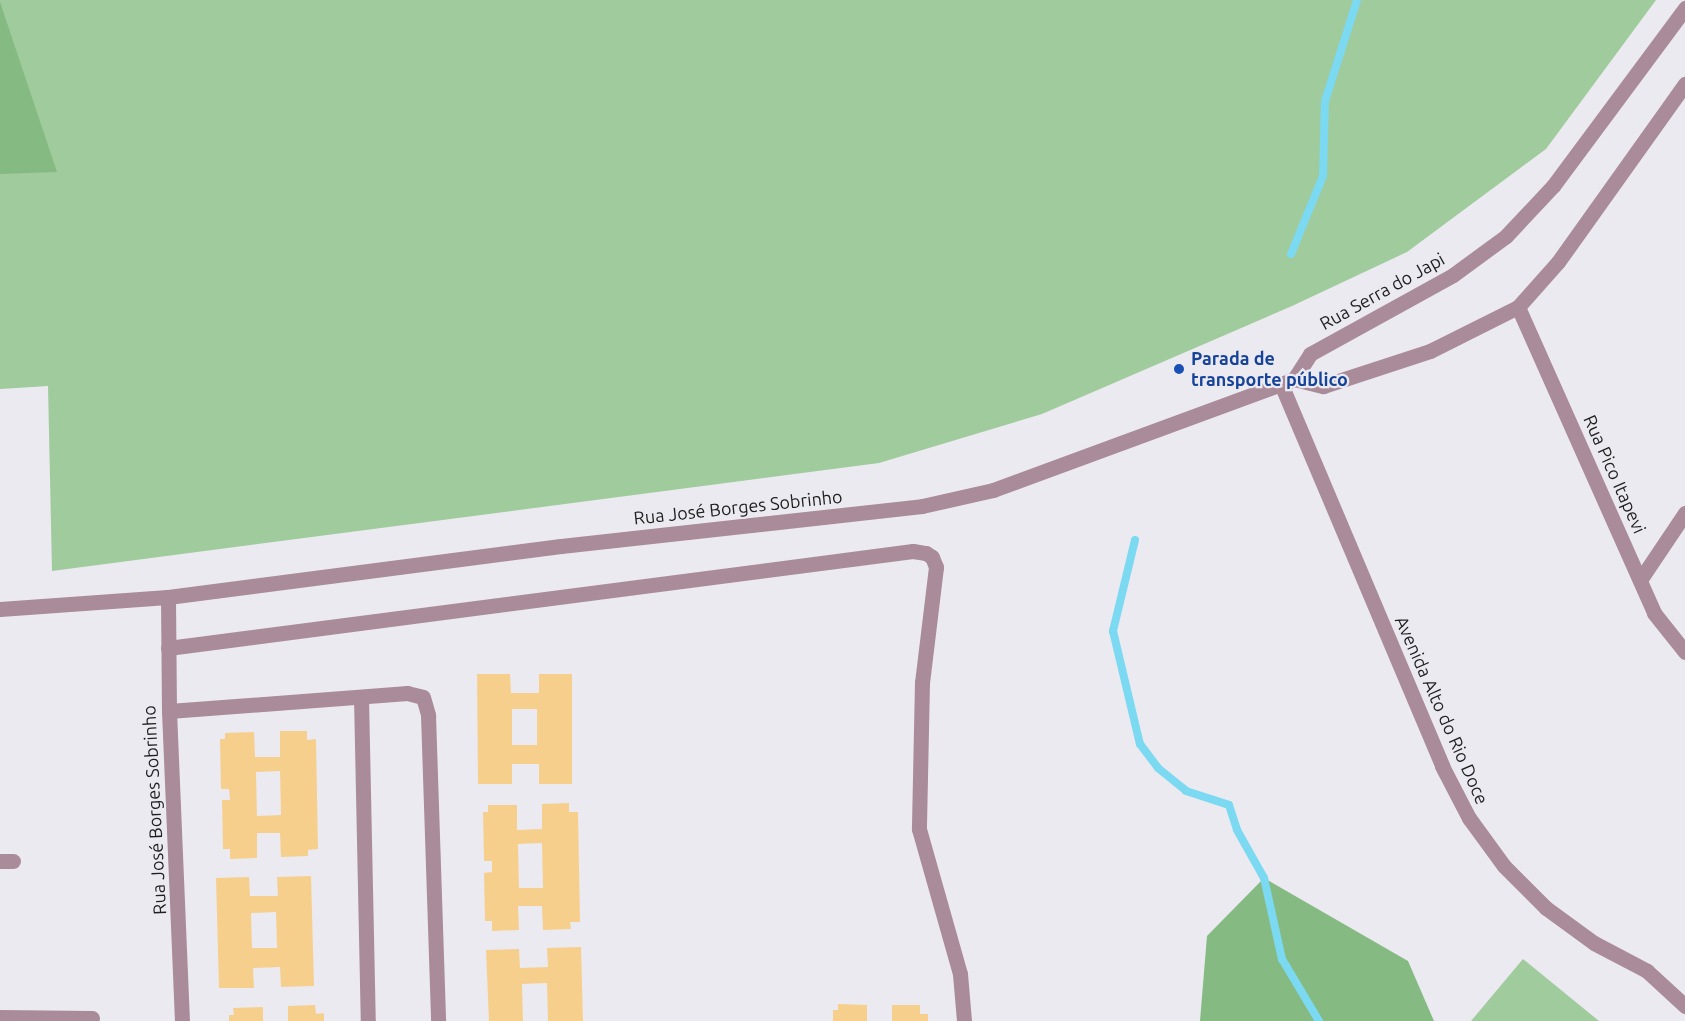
<!DOCTYPE html>
<meta charset="utf-8">
<style>
body{margin:0}
#map{position:relative;width:1685px;height:1021px;overflow:hidden;background:#ebeaf0;font-family:Ubuntu,sans-serif}
div>[style]{position:absolute}
[style*='--x']{left:calc(var(--x)*1px);top:calc(var(--y)*1px);width:calc(var(--w)*1px);rotate:calc(var(--a)*1deg)}
.green>*{inset:0;background:#a0cb9d}
.forest>*{inset:0;background:#86ba83}
.stream>*{height:8px;margin:-4px;padding:0 4px;transform-origin:4px;border-radius:4px;background:#7bd9f1}
.building>*{inset:0;background:#f7cf8d}
.minor>*{height:15px;margin:-7.5px;padding:0 7.5px;transform-origin:7.5px;border-radius:7.5px;background:#aa8b99}
.dots>*{width:16px;height:16px;translate:-50% -50%;box-sizing:border-box;border:3px solid #ebeaf0;border-radius:50%}
span{translate:-50% -50%;white-space:nowrap;text-align:center;line-height:1.15;-webkit-text-stroke:4.5px #ebeaf0;paint-order:stroke}
.street-label{font-size:18px;color:#201f21}
.transit-label{font-size:18px;color:#164399;font-weight:700}
.left{translate:0 -50%;text-align:left}
</style>
<div id="map">
<div class="green">
<i style="clip-path:polygon(0 0,1656px 0,1546px 149px,1407px 252px,1292px 306px,1042px 414px,879px 463px,52px 571px,48px 386px,0 389px)"></i>
<i style="clip-path:polygon(1523px 959px,1599px 1021px,1471px 1021px)"></i>
</div>
<div class="forest">
<i style="clip-path:polygon(0 2px,57px 172px,0 174px)"></i>
<i style="clip-path:polygon(1264px 878px,1408px 961px,1434px 1021px,1200px 1021px,1207px 936px)"></i>
</div>
<div class="stream">
<i style="--x:1291;--y:254;--w:84;--a:-67.7"></i>
<i style="--x:1323;--y:176;--w:75;--a:-88.5"></i>
<i style="--x:1325;--y:101;--w:106;--a:-72.4"></i>
<i style="--x:1135;--y:540;--w:94;--a:103.6"></i>
<i style="--x:1113;--y:631;--w:116;--a:76.6"></i>
<i style="--x:1140;--y:744;--w:30;--a:53"></i>
<i style="--x:1158;--y:768;--w:36;--a:39"></i>
<i style="--x:1186;--y:791;--w:45;--a:18"></i>
<i style="--x:1229;--y:805;--w:26;--a:72"></i>
<i style="--x:1237;--y:830;--w:55;--a:60.6"></i>
<i style="--x:1264;--y:878;--w:83;--a:77.5"></i>
<i style="--x:1282;--y:959;--w:72;--a:59.2"></i>
</div>
<div class="building">
<i style="clip-path:polygon(evenodd,477px 674px,510px 674px,511px 693px,539px 693px,539px 674px,572px 674px,572px 784px,539px 784px,539px 764px,512px 764px,512px 784px,478px 784px,477px 674px,512px 709px,537px 709px,537px 745px,512px 745px,512px 709px)"></i>
<i style="clip-path:polygon(evenodd,280px 731px,307px 731px,307px 740px,316px 739px,318px 849px,308px 850px,308px 856px,281px 857px,280px 833px,257px 833px,257px 858px,230px 859px,230px 849px,223px 849px,222px 800px,230px 800px,229px 789px,221px 789px,220px 739px,225px 739px,225px 733px,254px 732px,255px 757px,280px 757px,280px 731px,280px 771px,281px 815px,257px 816px,256px 772px,280px 771px)"></i>
<i style="clip-path:polygon(evenodd,569px 803px,569px 812px,578px 812px,580px 922px,570px 922px,571px 929px,543px 930px,542px 906px,518px 906px,519px 930px,492px 931px,492px 921px,485px 921px,484px 873px,492px 872px,492px 861px,484px 861px,483px 812px,488px 812px,488px 805px,517px 805px,517px 830px,542px 829px,542px 804px,569px 803px,542px 843px,543px 888px,519px 888px,518px 844px,542px 843px)"></i>
<i style="clip-path:polygon(evenodd,311px 876px,314px 986px,281px 987px,280px 967px,253px 968px,254px 988px,219px 988px,216px 878px,249px 877px,250px 896px,278px 896px,277px 877px,311px 876px,276px 912px,277px 948px,252px 948px,251px 913px,276px 912px)"></i>
<i style="clip-path:polygon(581px 947px,583px 1021px,548px 1021px,547px 983px,522px 984px,523px 1021px,489px 1021px,486px 950px,519px 949px,520px 968px,548px 967px,547px 948px)"></i>
<i style="clip-path:polygon(838px 1004px,867px 1005px,867px 1021px,833px 1021px,833px 1010px,838px 1010px)"></i>
<i style="clip-path:polygon(315px 1005px,316px 1014px,324px 1013px,324px 1021px,288px 1021px,288px 1006px)"></i>
<i style="clip-path:polygon(892px 1005px,920px 1005px,920px 1014px,928px 1014px,928px 1021px,892px 1021px)"></i>
<i style="clip-path:polygon(263px 1007px,263px 1021px,229px 1021px,229px 1015px,234px 1015px,233px 1008px)"></i>
</div>
<div class="minor">
<i style="--x:1518;--y:307;--w:335;--a:66"></i>
<i style="--x:1654;--y:613;--w:50;--a:51.5"></i>
<i style="--x:1294;--y:379;--w:30;--a:-57"></i>
<i style="--x:1310;--y:354;--w:163;--a:-28.9"></i>
<i style="--x:1453;--y:275;--w:66;--a:-36.3"></i>
<i style="--x:1506;--y:236;--w:69;--a:-46.8"></i>
<i style="--x:1553;--y:186;--w:222;--a:-53.4"></i>
<i style="--x:1294;--y:379;--w:30;--a:14"></i>
<i style="--x:1323;--y:386;--w:113;--a:-18.1"></i>
<i style="--x:1430;--y:351;--w:98;--a:-26.6"></i>
<i style="--x:1518;--y:307;--w:60;--a:-48.4"></i>
<i style="--x:1558;--y:262;--w:219;--a:-54.5"></i>
<i style="--x:1281;--y:384;--w:415;--a:67.1"></i>
<i style="--x:1442;--y:766;--w:59;--a:62.6"></i>
<i style="--x:1469;--y:818;--w:59;--a:53.9"></i>
<i style="--x:1504;--y:866;--w:59;--a:45"></i>
<i style="--x:1546;--y:908;--w:59;--a:36.1"></i>
<i style="--x:1594;--y:943;--w:60;--a:27.8"></i>
<i style="--x:1647;--y:971;--w:52;--a:42.6"></i>
<i style="--x:1640;--y:580;--w:81;--a:-56.1"></i>
<i style="--x:168;--y:597;--w:114;--a:89.5"></i>
<i style="--x:169;--y:711;--w:310;--a:87.6"></i>
<i style="--x:0;--y:609;--w:168;--a:-4.1"></i>
<i style="--x:168;--y:597;--w:396;--a:-7.4"></i>
<i style="--x:561;--y:546;--w:363;--a:-6.3"></i>
<i style="--x:922;--y:506;--w:73;--a:-12.7"></i>
<i style="--x:993;--y:490;--w:321;--a:-20.2"></i>
<i style="--x:168;--y:648;--w:751;--a:-7.42"></i>
<i style="--x:913;--y:551;--w:13;--a:9"></i>
<i style="--x:926;--y:553;--w:7;--a:34"></i>
<i style="--x:932;--y:557;--w:11;--a:68"></i>
<i style="--x:936;--y:567;--w:116;--a:96.9"></i>
<i style="--x:922;--y:682;--w:147;--a:91.2"></i>
<i style="--x:919;--y:829;--w:151;--a:74.2"></i>
<i style="--x:960;--y:974;--w:47;--a:85.1"></i>
<i style="--x:361;--y:697;--w:324;--a:88.8"></i>
<i style="--x:169;--y:711;--w:239;--a:-4.3"></i>
<i style="--x:407;--y:693;--w:16;--a:14"></i>
<i style="--x:423;--y:697;--w:19;--a:74"></i>
<i style="--x:428;--y:715;--w:306;--a:88.1"></i>
<i style="--x:0;--y:861;--w:13;--a:0"></i>
<i style="--x:0;--y:1017;--w:92;--a:0.6"></i>
</div>
<div class="dots">
<i style="left:1179px;top:369px;background:#1a4fb4"></i>
</div>
<div class="street-label">
<span style="left:1382px;top:291px;rotate:-29deg">Rua Serra do Japi</span>
<span style="left:1615px;top:474px;rotate:66deg">Rua Pico Itapevi</span>
<span style="left:738px;top:507px;rotate:-6deg">Rua José Borges Sobrinho</span>
<span style="left:1442px;top:710px;rotate:66deg">Avenida Alto do Rio Doce</span>
<span style="left:154px;top:810px;rotate:-93deg">Rua José Borges Sobrinho</span>
</div>
<div class="transit-label">
<span class="left" style="left:1191px;top:369px">Parada de<br>transporte público</span>
</div>
</div>
